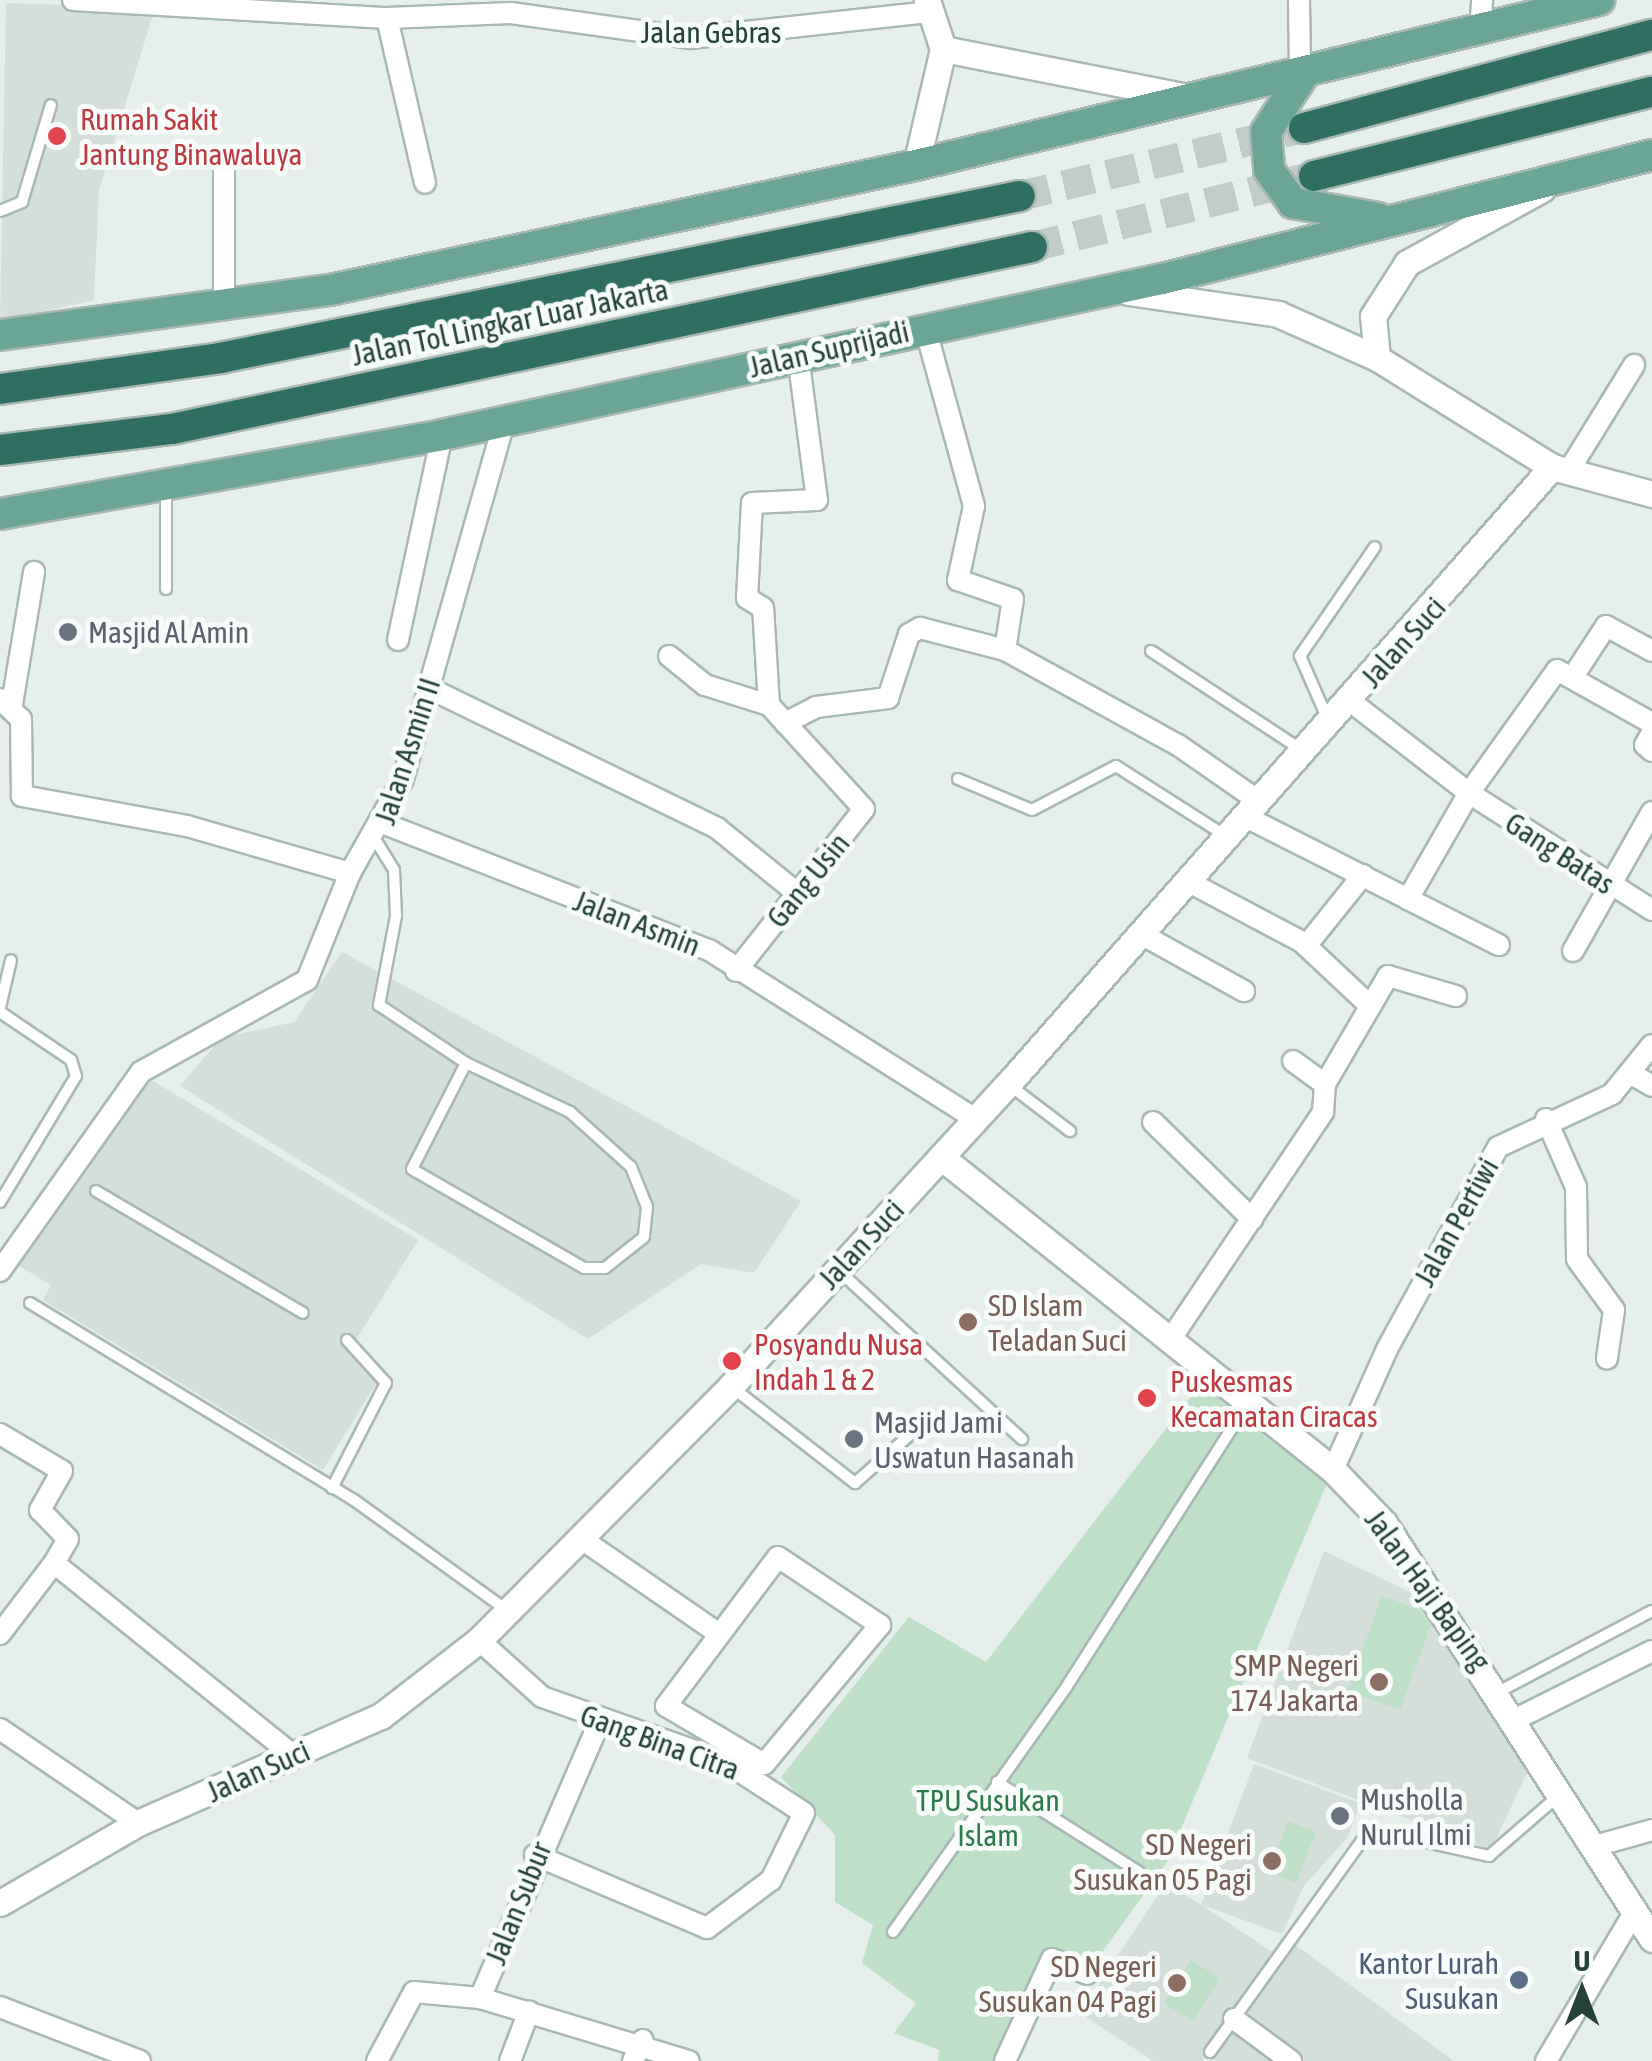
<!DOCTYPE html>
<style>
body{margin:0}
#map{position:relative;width:1652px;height:2061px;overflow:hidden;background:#e6efeb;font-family:"Asap Condensed",sans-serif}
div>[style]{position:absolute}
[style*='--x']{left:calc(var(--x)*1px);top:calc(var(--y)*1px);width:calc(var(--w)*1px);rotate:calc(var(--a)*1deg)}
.built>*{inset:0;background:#d4dfda}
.green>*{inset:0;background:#bfe0c8;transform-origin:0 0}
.motorway-tunnel>*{height:30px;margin-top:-15px;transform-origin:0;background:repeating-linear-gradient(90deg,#bfccc8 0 30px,transparent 0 45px)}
.roads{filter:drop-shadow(2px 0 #a8b8b2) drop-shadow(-2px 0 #a8b8b2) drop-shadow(0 2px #a8b8b2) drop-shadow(0 -2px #a8b8b2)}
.service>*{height:10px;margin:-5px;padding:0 5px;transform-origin:5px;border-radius:5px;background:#fff}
.minor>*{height:20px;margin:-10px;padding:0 10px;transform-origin:10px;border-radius:10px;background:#fff}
.tertiary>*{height:25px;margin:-12.5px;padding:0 12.5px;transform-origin:12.5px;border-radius:12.5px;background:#fff}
.primary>*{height:30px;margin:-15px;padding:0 15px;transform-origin:15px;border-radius:15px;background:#6aa596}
.motorway>*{height:30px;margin:-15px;padding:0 15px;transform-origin:15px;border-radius:15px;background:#2f6f62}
.dots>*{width:28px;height:28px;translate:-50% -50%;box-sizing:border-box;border:5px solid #f7fbf9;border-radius:50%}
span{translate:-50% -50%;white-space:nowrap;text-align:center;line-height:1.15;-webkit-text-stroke:10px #f7fbf9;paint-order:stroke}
.street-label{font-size:30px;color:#24423a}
.health-label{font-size:30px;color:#be3a42}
.left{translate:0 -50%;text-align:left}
.worship-label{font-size:30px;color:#5b616d}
.education-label{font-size:30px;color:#785e54}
.right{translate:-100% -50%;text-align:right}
.park-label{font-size:30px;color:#2d7a4b}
.service-label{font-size:30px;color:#4e5e75}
.north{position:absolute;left:1532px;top:1941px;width:100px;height:100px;-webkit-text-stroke:8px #f7fbf9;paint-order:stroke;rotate:0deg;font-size:28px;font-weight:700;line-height:40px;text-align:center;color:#24423a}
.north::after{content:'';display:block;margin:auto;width:35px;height:45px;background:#24423a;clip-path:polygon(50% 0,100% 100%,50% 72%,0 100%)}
</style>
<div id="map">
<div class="built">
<i style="clip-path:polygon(6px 3px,155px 8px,99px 190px,94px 300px,0 322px)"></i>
<i style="clip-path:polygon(342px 952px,801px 1201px,754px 1273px,701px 1264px,588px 1339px,180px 1086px,221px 1038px,294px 1022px)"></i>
<i style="clip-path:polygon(138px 1072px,418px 1240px,348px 1353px,382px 1374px,323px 1470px,43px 1300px,51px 1285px,19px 1266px)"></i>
<i style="clip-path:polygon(1324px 1551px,1437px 1605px,1531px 1764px,1491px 1850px,1247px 1758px)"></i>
<i style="clip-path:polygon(1254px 1764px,1360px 1803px,1348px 1837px,1304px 1886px,1282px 1934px,1202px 1905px,1274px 1953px,1203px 2061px,1153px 2061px,1080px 2013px,1166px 1883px,1201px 1905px)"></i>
<i style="clip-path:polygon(1293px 1943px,1454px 2061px,1297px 2061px,1238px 2017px)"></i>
<i style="clip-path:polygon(1236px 2023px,1286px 2061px,1207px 2061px)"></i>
</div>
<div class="green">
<i style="clip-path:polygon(1205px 1378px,1331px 1474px,1167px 1862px,1090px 1969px,1060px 1952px,1005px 2061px,938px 2061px,939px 2050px,894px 2033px,916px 2003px,862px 1963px,873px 1925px,835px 1902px,835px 1835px,781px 1777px,909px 1617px,986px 1662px)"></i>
<i style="left:1382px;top:1596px;width:56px;height:101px;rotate:20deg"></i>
<i style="left:1288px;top:1821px;width:30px;height:55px;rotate:21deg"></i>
<i style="left:1191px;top:1960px;width:34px;height:51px;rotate:32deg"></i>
</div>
<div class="motorway-tunnel">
<i style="--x:1020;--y:196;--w:292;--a:-13.5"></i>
<i style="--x:1032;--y:247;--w:291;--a:-14.1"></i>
</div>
<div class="roads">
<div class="service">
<i style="--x:0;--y:211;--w:24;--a:-22"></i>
<i style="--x:22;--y:202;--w:101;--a:-73.4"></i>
<i style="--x:166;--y:490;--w:99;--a:90"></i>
<i style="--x:1151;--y:651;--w:178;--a:33.3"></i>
<i style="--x:1328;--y:720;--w:70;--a:-113.6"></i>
<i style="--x:1300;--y:656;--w:132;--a:-55.5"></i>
<i style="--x:958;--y:779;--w:80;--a:22.7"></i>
<i style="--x:1032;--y:810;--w:95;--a:-27.6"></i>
<i style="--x:1116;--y:766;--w:130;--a:32.5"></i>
<i style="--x:376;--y:841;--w:34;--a:58"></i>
<i style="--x:394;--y:870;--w:46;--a:87.5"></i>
<i style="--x:396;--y:916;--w:91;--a:100.8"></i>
<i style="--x:379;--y:1005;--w:105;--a:33.7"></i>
<i style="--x:466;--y:1063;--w:115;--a:25.2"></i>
<i style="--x:570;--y:1112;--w:82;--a:42"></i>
<i style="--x:631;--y:1167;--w:43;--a:68.2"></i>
<i style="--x:647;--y:1207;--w:30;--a:96"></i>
<i style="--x:644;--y:1237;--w:50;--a:141.5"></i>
<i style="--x:605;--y:1268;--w:21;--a:180"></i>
<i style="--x:584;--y:1268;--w:198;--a:-150.1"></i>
<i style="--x:412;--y:1169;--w:119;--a:-63"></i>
<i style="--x:0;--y:1007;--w:48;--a:-76.8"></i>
<i style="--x:0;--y:1012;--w:86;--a:34.1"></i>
<i style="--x:71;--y:1060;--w:17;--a:73"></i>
<i style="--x:76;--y:1076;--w:147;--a:121.1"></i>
<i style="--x:1008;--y:1084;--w:78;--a:37.2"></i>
<i style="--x:96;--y:1191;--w:240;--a:30.5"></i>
<i style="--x:838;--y:1270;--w:250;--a:42.6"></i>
<i style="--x:30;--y:1303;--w:379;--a:31.3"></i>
<i style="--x:354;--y:1500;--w:190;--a:35.8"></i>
<i style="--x:733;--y:1388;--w:155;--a:37.9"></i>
<i style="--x:855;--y:1483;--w:77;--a:-41.3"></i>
<i style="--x:332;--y:1488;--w:118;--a:-62.8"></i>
<i style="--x:386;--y:1383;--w:58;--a:-132.2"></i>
<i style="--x:1500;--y:1691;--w:172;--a:-27.8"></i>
<i style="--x:997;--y:1782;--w:168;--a:32.4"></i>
<i style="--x:893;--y:1932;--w:301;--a:-54.7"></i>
<i style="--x:1067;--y:1686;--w:336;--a:-57.4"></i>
<i style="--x:1210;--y:2052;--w:259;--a:-54.3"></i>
<i style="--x:1361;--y:1842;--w:28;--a:-19"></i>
<i style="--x:1387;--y:1833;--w:105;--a:12.7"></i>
<i style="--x:1489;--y:1856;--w:90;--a:-40.9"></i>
</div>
<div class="minor">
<i style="--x:73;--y:0;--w:315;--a:3.3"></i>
<i style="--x:387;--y:18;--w:124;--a:-2.3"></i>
<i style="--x:511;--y:13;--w:181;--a:8"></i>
<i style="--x:690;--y:38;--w:242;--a:-6.2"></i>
<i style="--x:1299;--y:0;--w:75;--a:89.2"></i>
<i style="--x:387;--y:18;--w:169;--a:77"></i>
<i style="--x:1480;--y:31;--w:31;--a:-86"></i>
<i style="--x:224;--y:163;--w:145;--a:90"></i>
<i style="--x:925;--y:327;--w:186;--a:74.7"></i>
<i style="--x:974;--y:506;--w:76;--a:102.2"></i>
<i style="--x:958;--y:580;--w:58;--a:19.1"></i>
<i style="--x:1013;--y:599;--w:52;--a:98.9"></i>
<i style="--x:1568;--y:472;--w:126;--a:-58.3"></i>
<i style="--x:398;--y:640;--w:210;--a:-77.9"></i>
<i style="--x:669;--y:656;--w:46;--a:38.9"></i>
<i style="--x:705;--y:685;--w:67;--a:17.4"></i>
<i style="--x:1572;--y:678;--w:62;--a:-56.8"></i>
<i style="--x:1606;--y:626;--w:52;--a:28.5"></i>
<i style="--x:429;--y:688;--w:320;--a:25.9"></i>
<i style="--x:717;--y:828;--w:103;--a:39.1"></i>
<i style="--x:0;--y:699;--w:29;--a:44"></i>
<i style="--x:21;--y:719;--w:77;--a:89.3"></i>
<i style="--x:22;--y:796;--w:168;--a:10.3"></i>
<i style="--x:187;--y:826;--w:170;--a:16.1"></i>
<i style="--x:350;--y:873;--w:108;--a:-60.6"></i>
<i style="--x:403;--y:779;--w:372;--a:-74.2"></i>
<i style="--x:1350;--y:701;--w:150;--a:37.7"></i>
<i style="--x:1469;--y:793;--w:217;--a:32.6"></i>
<i style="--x:12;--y:704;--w:134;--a:-80.5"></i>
<i style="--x:785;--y:723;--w:35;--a:-27"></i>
<i style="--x:816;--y:707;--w:73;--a:-7.1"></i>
<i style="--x:888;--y:698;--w:67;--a:-71.8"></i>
<i style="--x:909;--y:634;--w:13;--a:-29"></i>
<i style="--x:920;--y:628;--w:88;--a:14.5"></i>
<i style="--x:1005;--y:650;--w:197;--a:28.8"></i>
<i style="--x:1178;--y:745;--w:100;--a:34.8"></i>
<i style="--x:1652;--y:733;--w:14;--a:120"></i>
<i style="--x:1645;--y:745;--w:9;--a:41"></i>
<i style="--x:1246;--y:817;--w:182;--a:26.8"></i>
<i style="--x:385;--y:824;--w:348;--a:21.3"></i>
<i style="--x:709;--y:950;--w:315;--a:32.4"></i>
<i style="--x:1187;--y:881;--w:130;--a:27.9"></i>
<i style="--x:1302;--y:942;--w:91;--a:43.2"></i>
<i style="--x:1141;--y:934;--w:118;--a:29"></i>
<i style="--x:1499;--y:945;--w:102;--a:-153.2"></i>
<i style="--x:1408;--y:899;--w:122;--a:-60.1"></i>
<i style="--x:1469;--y:793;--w:151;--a:-54.4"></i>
<i style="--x:1557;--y:670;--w:109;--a:29.2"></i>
<i style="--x:1306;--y:946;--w:91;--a:-51.2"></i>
<i style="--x:1573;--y:951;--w:160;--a:-60.4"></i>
<i style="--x:736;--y:971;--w:206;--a:-51.7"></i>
<i style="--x:864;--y:809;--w:141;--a:-132.4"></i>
<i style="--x:769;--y:705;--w:97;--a:-93.5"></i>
<i style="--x:763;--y:608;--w:19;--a:-148"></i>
<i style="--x:747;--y:598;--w:95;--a:-87"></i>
<i style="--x:752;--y:503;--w:65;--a:-2.6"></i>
<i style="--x:817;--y:500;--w:146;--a:-97.5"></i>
<i style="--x:1293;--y:1061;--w:39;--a:36"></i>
<i style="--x:1635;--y:1076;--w:20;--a:30"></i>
<i style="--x:1546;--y:1119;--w:74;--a:66.2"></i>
<i style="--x:1576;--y:1187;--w:72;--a:89.2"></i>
<i style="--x:1577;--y:1259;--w:63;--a:54"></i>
<i style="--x:1614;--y:1310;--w:49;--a:98.3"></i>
<i style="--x:1153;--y:1122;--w:139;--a:44.4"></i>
<i style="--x:0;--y:1271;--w:244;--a:-54.7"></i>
<i style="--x:141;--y:1072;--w:190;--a:-29"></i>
<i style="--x:307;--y:980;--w:115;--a:-68.1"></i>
<i style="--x:1170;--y:1340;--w:275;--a:-56.1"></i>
<i style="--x:1323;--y:1112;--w:28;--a:-86"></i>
<i style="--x:1325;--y:1084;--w:125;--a:-59.7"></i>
<i style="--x:1388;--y:976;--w:71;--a:16.4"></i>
<i style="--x:0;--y:1434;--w:72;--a:30.8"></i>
<i style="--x:62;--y:1471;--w:45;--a:119.4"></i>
<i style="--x:40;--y:1510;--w:40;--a:46"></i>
<i style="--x:68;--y:1539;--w:28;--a:120"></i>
<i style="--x:1333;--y:1470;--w:133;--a:-65.9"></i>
<i style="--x:1387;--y:1349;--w:230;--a:-61.2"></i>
<i style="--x:1498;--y:1147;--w:126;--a:-24.9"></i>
<i style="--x:1612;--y:1094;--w:63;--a:-50.8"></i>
<i style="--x:583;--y:1540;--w:164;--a:34.6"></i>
<i style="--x:778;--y:1557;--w:123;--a:33.7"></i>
<i style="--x:880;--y:1625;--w:181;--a:129.8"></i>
<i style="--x:764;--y:1764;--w:114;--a:-149.4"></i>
<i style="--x:666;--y:1706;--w:186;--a:-53.1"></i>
<i style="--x:0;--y:1634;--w:89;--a:-52.7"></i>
<i style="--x:54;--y:1563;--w:307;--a:38.8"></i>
<i style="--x:479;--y:1640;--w:85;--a:42.1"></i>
<i style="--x:542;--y:1697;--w:193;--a:19.4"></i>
<i style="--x:724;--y:1761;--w:95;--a:33"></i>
<i style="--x:804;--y:1813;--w:75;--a:116.2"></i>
<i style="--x:771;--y:1880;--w:80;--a:143.1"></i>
<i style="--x:707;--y:1928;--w:187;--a:-157"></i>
<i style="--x:1516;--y:1719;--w:152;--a:-26.6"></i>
<i style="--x:0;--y:1729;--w:167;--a:34.3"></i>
<i style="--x:1595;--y:1846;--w:59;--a:-15.7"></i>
<i style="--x:480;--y:1998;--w:304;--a:-66.6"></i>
<i style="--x:0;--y:2007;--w:150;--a:21.1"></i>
<i style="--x:1234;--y:2019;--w:71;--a:36.4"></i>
<i style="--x:377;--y:2061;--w:78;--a:-61.8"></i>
<i style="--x:414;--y:1992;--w:66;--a:5.2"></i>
<i style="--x:480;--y:1998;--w:218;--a:16.8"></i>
<i style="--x:510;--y:2061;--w:53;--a:-69.2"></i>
<i style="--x:633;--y:2061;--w:23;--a:-65"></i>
<i style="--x:1005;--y:2061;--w:112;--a:-65.3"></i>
<i style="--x:1052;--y:1959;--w:38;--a:23"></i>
<i style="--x:1546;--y:2061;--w:174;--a:-59.3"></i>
</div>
<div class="tertiary">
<i style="--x:943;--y:49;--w:250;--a:11.1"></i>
<i style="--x:916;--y:165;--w:119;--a:-76.9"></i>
<i style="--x:943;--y:49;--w:52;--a:-108.1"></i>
<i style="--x:1128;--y:292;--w:152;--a:8.3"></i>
<i style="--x:1278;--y:314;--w:108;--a:24"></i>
<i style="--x:1377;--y:358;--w:206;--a:31.9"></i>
<i style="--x:1552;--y:467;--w:104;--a:15.1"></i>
<i style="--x:1377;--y:358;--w:42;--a:-95.4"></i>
<i style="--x:1373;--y:316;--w:63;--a:-57.3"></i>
<i style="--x:1407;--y:263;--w:154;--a:-28.7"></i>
<i style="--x:941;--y:1157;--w:502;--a:38.61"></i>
<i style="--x:1333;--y:1470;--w:74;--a:46.1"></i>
<i style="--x:1384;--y:1523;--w:495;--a:57.2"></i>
<i style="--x:0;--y:1903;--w:160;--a:-30.1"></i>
<i style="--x:138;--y:1823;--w:266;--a:-23.8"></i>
<i style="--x:381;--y:1716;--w:124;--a:-37.8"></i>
<i style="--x:479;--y:1640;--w:358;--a:-45.2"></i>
<i style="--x:731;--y:1386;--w:410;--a:-47.5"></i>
<i style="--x:1008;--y:1084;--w:823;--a:-48.6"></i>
</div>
<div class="primary">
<i style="--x:1303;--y:75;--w:68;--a:123"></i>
<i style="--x:1266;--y:132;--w:38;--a:85"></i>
<i style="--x:1269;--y:170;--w:41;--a:54"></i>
<i style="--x:1293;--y:203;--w:86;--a:10"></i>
<i style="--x:0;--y:335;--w:333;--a:-7.8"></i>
<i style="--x:330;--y:290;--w:599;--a:-12.04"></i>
<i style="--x:916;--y:165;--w:703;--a:-13.58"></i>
<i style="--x:0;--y:514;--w:449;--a:-10.1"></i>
<i style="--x:442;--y:435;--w:737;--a:-12.23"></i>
<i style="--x:1162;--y:279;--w:505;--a:-14.2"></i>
</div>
<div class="motorway">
<i style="--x:1304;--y:128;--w:360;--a:-15"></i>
<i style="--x:1314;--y:176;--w:348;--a:-14"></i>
<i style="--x:0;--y:389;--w:222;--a:-8"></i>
<i style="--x:220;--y:358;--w:816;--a:-11.45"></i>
<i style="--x:0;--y:450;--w:173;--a:-7"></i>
<i style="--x:172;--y:429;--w:879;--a:-11.95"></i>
</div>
</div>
<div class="dots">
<i style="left:57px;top:136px;background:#e0444e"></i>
<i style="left:68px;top:632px;background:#6b7280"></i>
<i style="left:968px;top:1322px;background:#8d6e63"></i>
<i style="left:732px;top:1361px;background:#e0444e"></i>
<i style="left:1147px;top:1398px;background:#e0444e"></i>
<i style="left:854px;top:1439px;background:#6b7280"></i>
<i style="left:1379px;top:1682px;background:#8d6e63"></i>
<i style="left:1340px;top:1816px;background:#6b7280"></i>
<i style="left:1272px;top:1861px;background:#8d6e63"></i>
<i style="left:1519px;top:1980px;background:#5c6f8a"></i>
<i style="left:1177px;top:1983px;background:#8d6e63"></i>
</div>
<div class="street-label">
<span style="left:711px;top:32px">Jalan Gebras</span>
<span style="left:510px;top:322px;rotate:-12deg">Jalan Tol Lingkar Luar Jakarta</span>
<span style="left:829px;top:349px;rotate:-13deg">Jalan Suprijadi</span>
<span style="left:1403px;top:642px;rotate:-48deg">Jalan Suci</span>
<span style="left:407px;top:751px;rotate:-72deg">Jalan Asmin II</span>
<span style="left:1560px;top:853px;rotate:33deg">Gang Batas</span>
<span style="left:808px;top:880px;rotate:-51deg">Gang Usin</span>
<span style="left:637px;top:923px;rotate:21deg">Jalan Asmin</span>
<span style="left:1456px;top:1222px;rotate:-61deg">Jalan Pertiwi</span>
<span style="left:861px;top:1244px;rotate:-47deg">Jalan Suci</span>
<span style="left:1428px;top:1590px;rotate:54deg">Jalan Haji Baping</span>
<span style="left:660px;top:1742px;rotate:20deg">Gang Bina Citra</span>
<span style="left:258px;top:1771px;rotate:-24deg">Jalan Suci</span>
<span style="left:518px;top:1903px;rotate:-68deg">Jalan Subur</span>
</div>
<div class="health-label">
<span class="left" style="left:80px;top:136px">Rumah Sakit<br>Jantung Binawaluya</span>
<span class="left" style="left:754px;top:1361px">Posyandu Nusa<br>Indah 1 &amp; 2</span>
<span class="left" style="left:1170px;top:1398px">Puskesmas<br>Kecamatan Ciracas</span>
</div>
<div class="worship-label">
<span class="left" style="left:88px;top:632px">Masjid Al Amin</span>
<span class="left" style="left:874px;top:1439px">Masjid Jami<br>Uswatun Hasanah</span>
<span class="left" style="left:1360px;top:1816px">Musholla<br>Nurul Ilmi</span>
</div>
<div class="education-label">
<span class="left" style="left:988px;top:1322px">SD Islam<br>Teladan Suci</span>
<span class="right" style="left:1359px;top:1682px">SMP Negeri<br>174 Jakarta</span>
<span class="right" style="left:1252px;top:1861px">SD Negeri<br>Susukan 05 Pagi</span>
<span class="right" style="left:1157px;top:1983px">SD Negeri<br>Susukan 04 Pagi</span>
</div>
<div class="park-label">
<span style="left:988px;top:1817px">TPU Susukan<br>Islam</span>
</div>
<div class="service-label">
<span class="right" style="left:1499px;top:1980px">Kantor Lurah<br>Susukan</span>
</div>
<div class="north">U</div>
</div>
